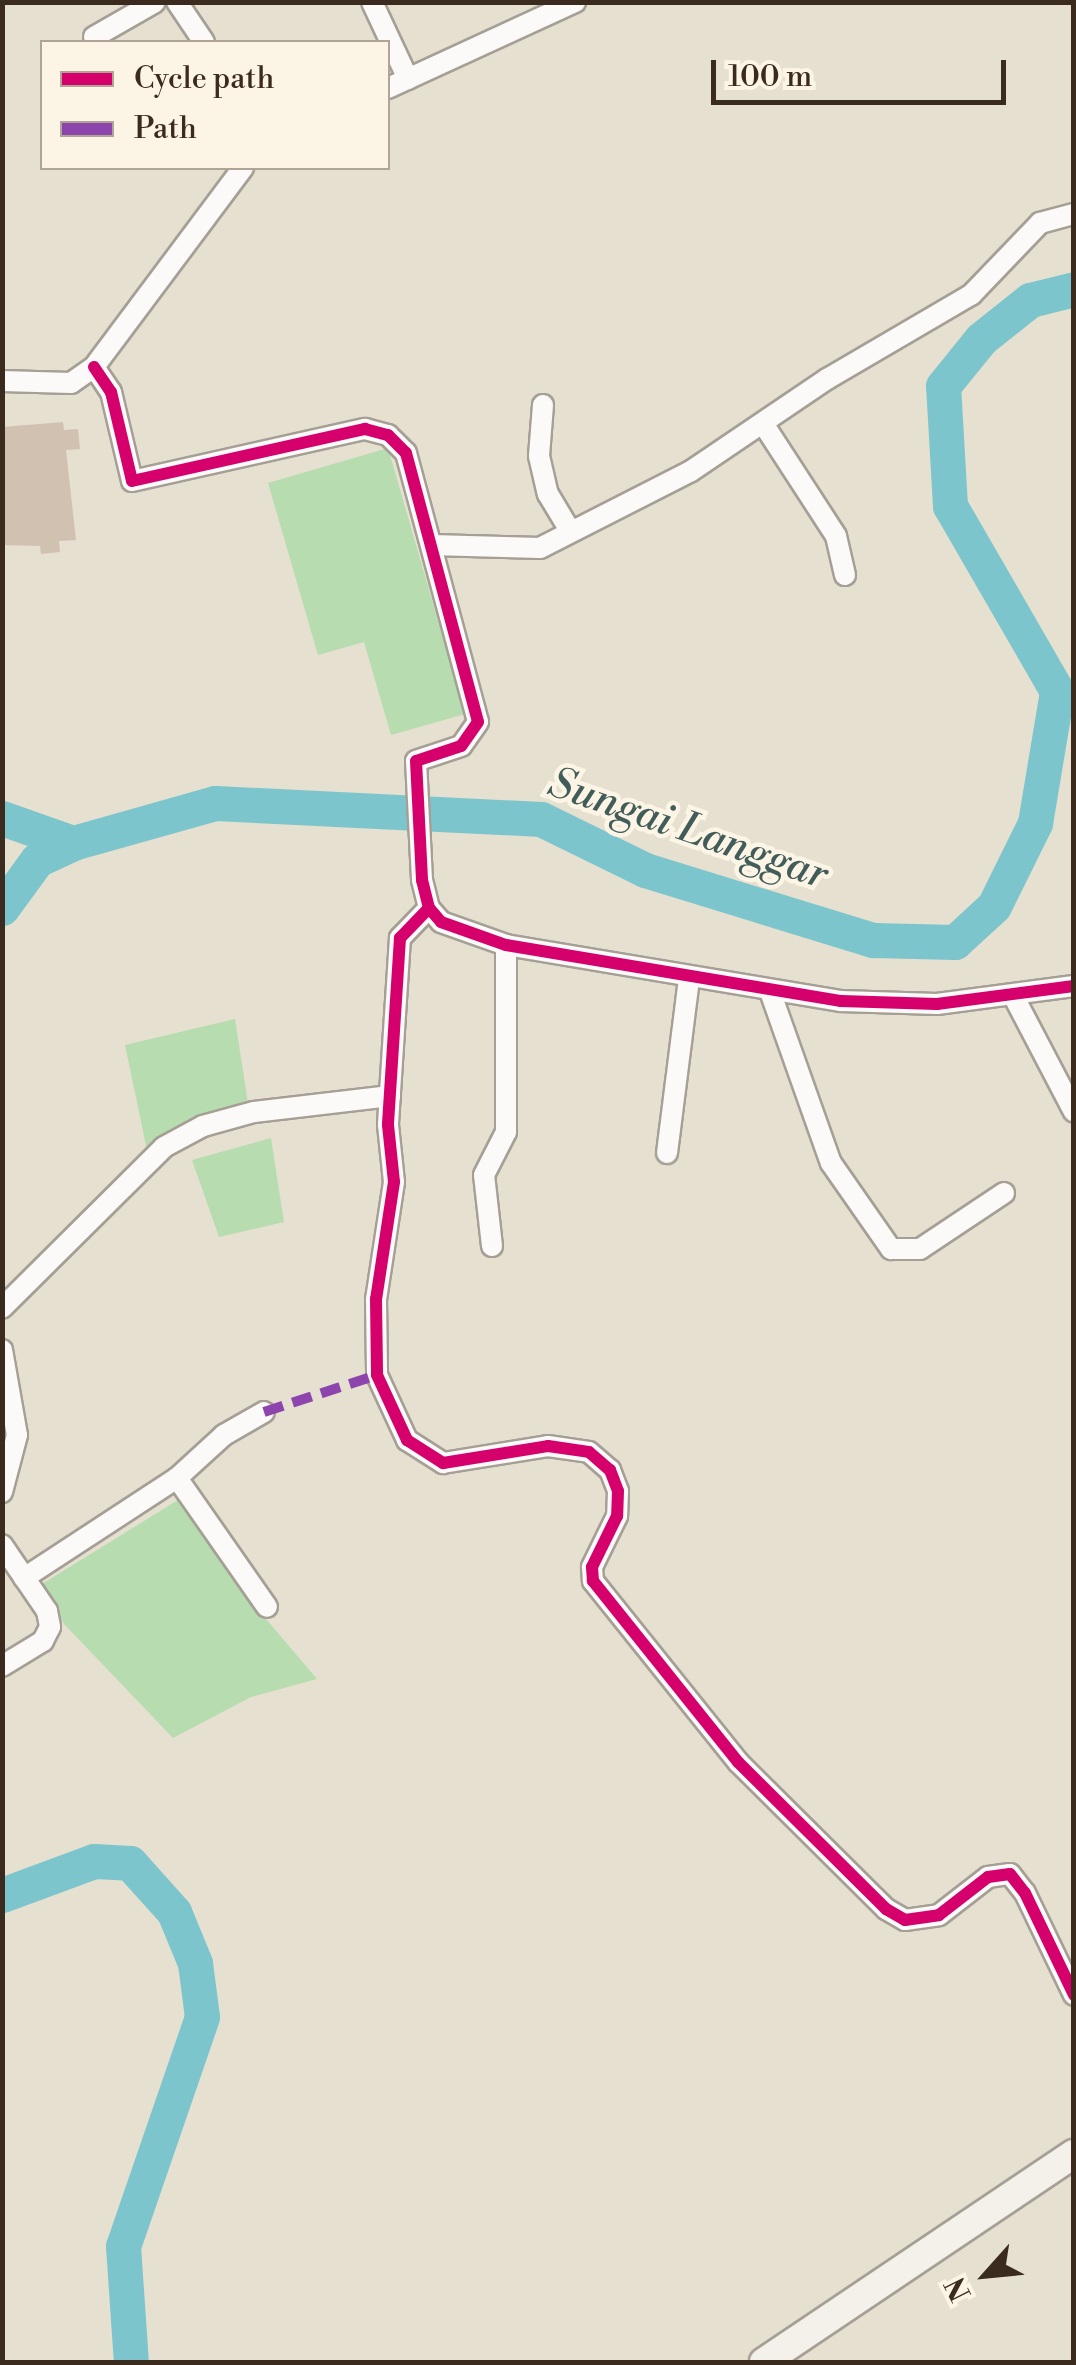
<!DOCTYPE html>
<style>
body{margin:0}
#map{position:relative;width:1076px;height:2365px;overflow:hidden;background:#e6e0d0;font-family:"Libre Bodoni",serif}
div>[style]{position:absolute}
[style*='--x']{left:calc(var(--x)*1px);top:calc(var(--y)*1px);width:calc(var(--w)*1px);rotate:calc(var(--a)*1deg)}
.green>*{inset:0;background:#b7dcb0}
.river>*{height:35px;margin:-17.5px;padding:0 17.5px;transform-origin:17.5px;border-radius:17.5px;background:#7cc5cc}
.building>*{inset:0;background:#d1c1b1}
.roads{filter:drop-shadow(2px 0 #a59f95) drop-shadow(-2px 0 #a59f95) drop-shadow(0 2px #a59f95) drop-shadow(0 -2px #a59f95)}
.minor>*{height:20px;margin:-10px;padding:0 10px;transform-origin:10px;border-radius:10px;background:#fbfaf8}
.secondary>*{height:28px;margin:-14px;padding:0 14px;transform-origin:14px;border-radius:14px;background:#f4f1ea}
.quiet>*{height:10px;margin-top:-5px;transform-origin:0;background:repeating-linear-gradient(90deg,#8e44ad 0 20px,transparent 0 30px)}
.cycleway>*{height:12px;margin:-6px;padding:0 6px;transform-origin:6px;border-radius:6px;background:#d6006c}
span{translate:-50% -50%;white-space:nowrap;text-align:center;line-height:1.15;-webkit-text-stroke:9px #fcf5e5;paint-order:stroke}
.water-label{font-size:42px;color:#425c5a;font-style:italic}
.frame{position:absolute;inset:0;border:5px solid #3b2a1e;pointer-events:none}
.legend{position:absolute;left:40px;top:40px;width:350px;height:130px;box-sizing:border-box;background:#fcf5e5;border:2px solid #afa495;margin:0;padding:12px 18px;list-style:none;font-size:30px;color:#3b2a1e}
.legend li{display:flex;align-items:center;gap:20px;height:50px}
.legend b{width:50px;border:2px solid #afa495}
.north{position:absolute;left:936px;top:2225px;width:100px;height:100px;-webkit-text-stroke:8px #fcf5e5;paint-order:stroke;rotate:243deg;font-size:28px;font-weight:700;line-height:40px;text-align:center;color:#3b2a1e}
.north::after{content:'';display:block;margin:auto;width:35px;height:45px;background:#3b2a1e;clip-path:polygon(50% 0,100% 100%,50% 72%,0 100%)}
.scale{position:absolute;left:711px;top:60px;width:295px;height:45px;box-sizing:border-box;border:5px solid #3b2a1e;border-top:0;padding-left:12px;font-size:30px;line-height:35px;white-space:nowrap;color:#3b2a1e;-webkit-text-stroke:8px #fcf5e5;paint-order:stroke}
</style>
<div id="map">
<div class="green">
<i style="clip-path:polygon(388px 448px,465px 714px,391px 735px,364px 642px,318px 655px,268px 483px)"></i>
<i style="clip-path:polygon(235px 1019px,250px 1116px,148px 1155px,125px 1045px)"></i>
<i style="clip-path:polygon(271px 1138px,284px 1222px,219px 1237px,192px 1160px)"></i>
<i style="clip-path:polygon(186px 1495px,250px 1600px,317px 1679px,251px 1697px,173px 1738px,64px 1624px,42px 1584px)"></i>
</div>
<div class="river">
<i style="--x:2;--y:818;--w:75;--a:19.4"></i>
<i style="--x:2;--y:908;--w:59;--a:-53.9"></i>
<i style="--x:37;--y:860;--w:40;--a:-25"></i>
<i style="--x:73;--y:843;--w:148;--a:-15.7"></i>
<i style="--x:215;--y:803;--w:326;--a:2.8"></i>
<i style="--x:541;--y:819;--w:116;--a:26.1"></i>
<i style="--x:645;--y:870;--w:239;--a:17.1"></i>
<i style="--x:873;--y:940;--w:82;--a:1.4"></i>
<i style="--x:955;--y:942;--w:53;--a:-42.7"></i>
<i style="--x:994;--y:906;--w:93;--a:-63.7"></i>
<i style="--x:1035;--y:823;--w:134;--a:-80.5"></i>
<i style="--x:1057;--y:691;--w:214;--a:-120"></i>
<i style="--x:950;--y:506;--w:120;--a:-93.3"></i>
<i style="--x:943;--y:386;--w:60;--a:-51"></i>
<i style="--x:981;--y:339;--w:63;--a:-38.5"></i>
<i style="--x:1030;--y:300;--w:45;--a:-14"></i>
<i style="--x:2;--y:1895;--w:98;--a:-20.3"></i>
<i style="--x:94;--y:1861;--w:36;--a:3"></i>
<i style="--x:130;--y:1863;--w:66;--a:48.1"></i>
<i style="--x:174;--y:1912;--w:55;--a:67.6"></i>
<i style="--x:195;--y:1963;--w:54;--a:82.6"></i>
<i style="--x:202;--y:2017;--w:242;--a:109"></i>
<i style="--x:123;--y:2246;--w:116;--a:86.1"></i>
</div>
<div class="building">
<i style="clip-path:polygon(63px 422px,64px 430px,78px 429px,80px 449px,66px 450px,76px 540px,59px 541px,60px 552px,41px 554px,40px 546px,2px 545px,2px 427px)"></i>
</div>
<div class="roads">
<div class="minor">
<i style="--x:177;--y:2;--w:48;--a:56"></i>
<i style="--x:372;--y:2;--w:85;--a:64.9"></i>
<i style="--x:94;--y:37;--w:70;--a:-29.8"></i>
<i style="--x:388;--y:88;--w:206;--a:-24.7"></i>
<i style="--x:94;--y:367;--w:30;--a:56"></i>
<i style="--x:111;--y:392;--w:91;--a:76.7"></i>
<i style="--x:132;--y:481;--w:239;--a:-12.6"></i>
<i style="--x:365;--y:429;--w:24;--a:15"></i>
<i style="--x:388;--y:435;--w:25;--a:45"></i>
<i style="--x:406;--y:453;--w:278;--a:75"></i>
<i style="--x:478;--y:722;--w:29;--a:125"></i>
<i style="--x:461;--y:746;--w:47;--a:161.6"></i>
<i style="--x:416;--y:761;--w:119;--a:87.1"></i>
<i style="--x:422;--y:880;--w:29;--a:76"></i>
<i style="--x:429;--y:908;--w:18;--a:49"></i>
<i style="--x:441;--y:922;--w:69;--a:19.5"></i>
<i style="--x:506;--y:945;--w:340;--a:9.5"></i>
<i style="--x:841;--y:1001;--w:96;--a:1.8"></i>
<i style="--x:937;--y:1004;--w:138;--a:-7.5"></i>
<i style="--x:2;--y:381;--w:69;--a:1.7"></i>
<i style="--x:71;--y:383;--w:28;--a:-35"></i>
<i style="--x:94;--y:367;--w:249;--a:-53.2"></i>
<i style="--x:543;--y:405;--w:51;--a:94.5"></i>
<i style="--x:539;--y:456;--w:39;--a:77"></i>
<i style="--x:548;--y:494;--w:41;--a:59"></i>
<i style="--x:764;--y:425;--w:132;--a:57"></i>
<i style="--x:836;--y:536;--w:40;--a:77"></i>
<i style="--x:432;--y:545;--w:108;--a:1.6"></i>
<i style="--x:540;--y:548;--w:169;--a:-27"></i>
<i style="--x:691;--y:471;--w:164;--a:-34.1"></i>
<i style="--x:827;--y:379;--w:167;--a:-30.3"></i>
<i style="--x:971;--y:295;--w:100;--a:-46.2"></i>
<i style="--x:1040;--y:223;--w:35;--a:-15"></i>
<i style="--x:429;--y:908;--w:42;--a:134"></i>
<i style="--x:400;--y:938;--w:187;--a:93.7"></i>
<i style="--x:388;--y:1125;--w:57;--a:84"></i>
<i style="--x:394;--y:1182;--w:118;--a:98.7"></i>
<i style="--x:376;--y:1299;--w:76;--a:89.2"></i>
<i style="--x:377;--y:1375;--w:72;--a:65.2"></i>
<i style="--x:407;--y:1440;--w:43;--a:32.6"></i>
<i style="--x:443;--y:1463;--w:106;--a:-9.2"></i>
<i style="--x:548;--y:1446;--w:41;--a:8.3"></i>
<i style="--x:589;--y:1452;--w:28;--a:41"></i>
<i style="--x:610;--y:1470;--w:22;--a:69"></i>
<i style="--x:618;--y:1491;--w:25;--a:92"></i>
<i style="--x:617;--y:1516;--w:57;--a:116.1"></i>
<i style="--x:592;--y:1567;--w:14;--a:86"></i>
<i style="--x:593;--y:1581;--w:232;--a:51.3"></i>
<i style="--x:738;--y:1762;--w:209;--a:44.8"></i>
<i style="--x:886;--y:1909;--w:22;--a:30"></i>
<i style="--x:905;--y:1920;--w:34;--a:-8"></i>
<i style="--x:939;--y:1915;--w:62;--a:-37.8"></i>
<i style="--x:988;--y:1877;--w:22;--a:-8"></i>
<i style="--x:1010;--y:1874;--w:24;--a:52"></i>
<i style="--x:1025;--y:1893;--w:113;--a:64.3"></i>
<i style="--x:771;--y:994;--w:179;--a:70.5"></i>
<i style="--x:831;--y:1163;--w:105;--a:55.1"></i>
<i style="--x:891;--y:1249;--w:29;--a:0"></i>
<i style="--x:920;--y:1249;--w:101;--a:-33.7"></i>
<i style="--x:1015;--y:999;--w:127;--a:62.4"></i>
<i style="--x:667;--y:1153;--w:175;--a:-82.8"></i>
<i style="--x:492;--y:1246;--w:71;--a:-96.4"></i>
<i style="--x:484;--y:1175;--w:48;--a:-62.9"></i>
<i style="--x:506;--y:1132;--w:187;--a:-90"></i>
<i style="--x:2;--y:1308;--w:228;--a:-44.8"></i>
<i style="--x:164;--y:1147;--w:44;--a:-28.3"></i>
<i style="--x:203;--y:1126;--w:53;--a:-15.4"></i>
<i style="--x:254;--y:1112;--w:137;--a:-6.7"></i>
<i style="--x:2;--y:1350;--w:86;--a:80"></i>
<i style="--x:17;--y:1435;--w:59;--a:104.7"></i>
<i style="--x:177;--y:1478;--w:157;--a:55.1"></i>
<i style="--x:2;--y:1545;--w:80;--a:55.7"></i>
<i style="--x:47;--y:1611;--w:16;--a:79"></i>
<i style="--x:50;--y:1627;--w:16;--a:117"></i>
<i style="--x:43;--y:1641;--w:48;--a:148.6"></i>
<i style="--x:24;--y:1578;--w:183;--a:-33.2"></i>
<i style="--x:177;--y:1478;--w:64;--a:-42.5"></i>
<i style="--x:224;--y:1435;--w:46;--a:-29.9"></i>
</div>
<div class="secondary">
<i style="--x:764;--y:2362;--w:373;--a:-33.9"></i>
</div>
</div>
<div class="quiet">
<i style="--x:264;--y:1412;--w:119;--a:-18.1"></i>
</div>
<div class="cycleway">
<i style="--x:94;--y:367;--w:30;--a:56"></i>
<i style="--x:111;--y:392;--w:91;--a:76.7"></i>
<i style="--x:132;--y:481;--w:239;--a:-12.6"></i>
<i style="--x:365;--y:429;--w:24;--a:15"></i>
<i style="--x:388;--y:435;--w:25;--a:45"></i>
<i style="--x:406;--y:453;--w:278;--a:75"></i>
<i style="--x:478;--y:722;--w:29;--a:125"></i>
<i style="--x:461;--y:746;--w:47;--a:161.6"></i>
<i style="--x:416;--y:761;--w:119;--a:87.1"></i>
<i style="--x:422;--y:880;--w:29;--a:76"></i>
<i style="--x:429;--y:908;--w:18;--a:49"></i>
<i style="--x:441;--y:922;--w:69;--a:19.5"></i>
<i style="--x:506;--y:945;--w:340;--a:9.5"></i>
<i style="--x:841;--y:1001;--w:96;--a:1.8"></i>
<i style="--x:937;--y:1004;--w:138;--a:-7.5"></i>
<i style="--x:429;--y:908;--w:42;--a:134"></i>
<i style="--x:400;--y:938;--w:187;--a:93.7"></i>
<i style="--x:388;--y:1125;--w:57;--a:84"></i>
<i style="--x:394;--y:1182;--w:118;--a:98.7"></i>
<i style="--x:376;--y:1299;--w:76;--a:89.2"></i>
<i style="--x:377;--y:1375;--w:72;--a:65.2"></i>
<i style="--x:407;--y:1440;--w:43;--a:32.6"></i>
<i style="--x:443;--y:1463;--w:106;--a:-9.2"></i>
<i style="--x:548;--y:1446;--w:41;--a:8.3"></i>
<i style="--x:589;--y:1452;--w:28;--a:41"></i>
<i style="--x:610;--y:1470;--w:22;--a:69"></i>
<i style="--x:618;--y:1491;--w:25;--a:92"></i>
<i style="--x:617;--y:1516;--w:57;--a:116.1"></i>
<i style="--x:592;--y:1567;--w:14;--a:86"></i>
<i style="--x:593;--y:1581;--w:232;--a:51.3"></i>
<i style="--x:738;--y:1762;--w:209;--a:44.8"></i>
<i style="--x:886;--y:1909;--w:22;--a:30"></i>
<i style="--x:905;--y:1920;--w:34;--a:-8"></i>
<i style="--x:939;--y:1915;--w:62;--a:-37.8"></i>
<i style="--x:988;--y:1877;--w:22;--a:-8"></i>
<i style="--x:1010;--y:1874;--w:24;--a:52"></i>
<i style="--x:1025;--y:1893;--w:113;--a:64.3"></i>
</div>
<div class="water-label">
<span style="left:688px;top:830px;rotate:19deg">Sungai Langgar</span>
</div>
<div class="frame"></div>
<ul class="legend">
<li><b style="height:12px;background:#d6006c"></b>Cycle path</li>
<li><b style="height:12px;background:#8e44ad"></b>Path</li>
</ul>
<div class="north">N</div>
<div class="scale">100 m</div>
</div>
